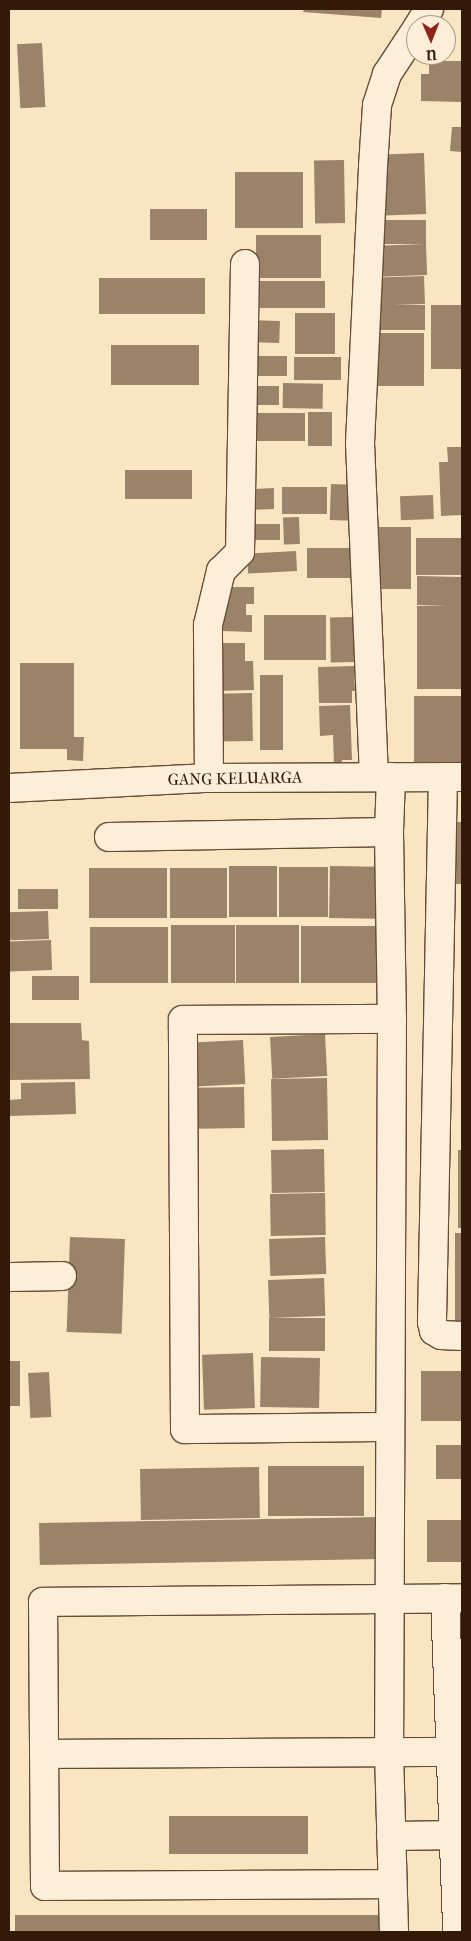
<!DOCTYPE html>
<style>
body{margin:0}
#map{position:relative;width:471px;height:1941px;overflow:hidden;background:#fae5c3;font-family:"IM FELL French Canon",serif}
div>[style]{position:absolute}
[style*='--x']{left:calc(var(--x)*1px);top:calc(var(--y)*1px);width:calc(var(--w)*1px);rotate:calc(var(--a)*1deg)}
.building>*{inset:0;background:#9a8369;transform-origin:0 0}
.roads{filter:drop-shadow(1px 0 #654c36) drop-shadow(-1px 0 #654c36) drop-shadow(0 1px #654c36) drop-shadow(0 -1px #654c36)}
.minor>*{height:28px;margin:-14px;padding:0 14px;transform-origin:14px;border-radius:14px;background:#fceed8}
span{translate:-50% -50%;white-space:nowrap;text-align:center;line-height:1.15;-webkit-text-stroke:4px #fceed8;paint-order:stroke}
.street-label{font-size:16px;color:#331907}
.frame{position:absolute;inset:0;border:10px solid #331907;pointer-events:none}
.north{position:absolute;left:406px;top:15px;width:50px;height:50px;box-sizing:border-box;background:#fceed8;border:1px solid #ac9984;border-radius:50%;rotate:179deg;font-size:14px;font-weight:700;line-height:20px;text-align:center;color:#331907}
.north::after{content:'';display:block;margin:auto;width:18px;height:22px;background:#8f2418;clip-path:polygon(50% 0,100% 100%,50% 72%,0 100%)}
</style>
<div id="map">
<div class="building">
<i style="clip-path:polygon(304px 9px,382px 9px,381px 18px,303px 12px)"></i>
<i style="left:42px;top:43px;width:64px;height:25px;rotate:87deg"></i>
<i style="clip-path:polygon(429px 61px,462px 61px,462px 102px,421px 101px,421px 74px,429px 74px)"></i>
<i style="clip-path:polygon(452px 127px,462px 127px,462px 152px,450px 151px)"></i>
<i style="left:424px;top:153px;width:61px;height:41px;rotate:88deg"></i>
<i style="left:344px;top:160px;width:63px;height:30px;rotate:89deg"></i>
<i style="left:235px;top:172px;width:68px;height:56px"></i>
<i style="left:150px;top:209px;width:57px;height:31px"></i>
<i style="left:377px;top:220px;width:49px;height:24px"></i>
<i style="left:256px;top:235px;width:65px;height:43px"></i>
<i style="left:426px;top:244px;width:31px;height:49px;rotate:88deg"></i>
<i style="left:424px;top:276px;width:28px;height:46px;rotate:88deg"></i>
<i style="left:99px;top:278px;width:106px;height:36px"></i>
<i style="left:260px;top:281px;width:65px;height:27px"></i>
<i style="left:425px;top:305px;width:25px;height:48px;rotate:90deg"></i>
<i style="left:431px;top:305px;width:31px;height:64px"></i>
<i style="left:295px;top:313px;width:40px;height:41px"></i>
<i style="left:250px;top:320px;width:30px;height:22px;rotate:2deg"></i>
<i style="left:378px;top:333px;width:46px;height:53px"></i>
<i style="left:111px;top:345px;width:88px;height:40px"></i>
<i style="left:246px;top:356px;width:41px;height:20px"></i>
<i style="left:294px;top:357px;width:47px;height:23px"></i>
<i style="left:283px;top:383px;width:40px;height:25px;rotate:1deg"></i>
<i style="left:279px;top:386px;width:19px;height:35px;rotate:90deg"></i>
<i style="left:308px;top:412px;width:24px;height:34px"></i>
<i style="left:252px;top:413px;width:53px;height:28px"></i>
<i style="clip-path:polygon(447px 447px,462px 447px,462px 515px,441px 516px,439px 462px,448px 462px)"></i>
<i style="left:125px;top:470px;width:67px;height:29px"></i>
<i style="left:331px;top:484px;width:29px;height:36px;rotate:2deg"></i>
<i style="left:327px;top:487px;width:27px;height:45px;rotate:90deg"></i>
<i style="clip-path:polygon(274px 488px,274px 509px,249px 510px,253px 489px)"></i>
<i style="left:433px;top:495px;width:24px;height:33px;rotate:88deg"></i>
<i style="left:299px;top:517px;width:27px;height:16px;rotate:88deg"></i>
<i style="left:280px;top:524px;width:16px;height:35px;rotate:90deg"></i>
<i style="left:369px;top:527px;width:42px;height:62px"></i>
<i style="left:462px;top:538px;width:37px;height:46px;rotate:90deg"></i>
<i style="left:307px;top:548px;width:55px;height:30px"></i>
<i style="left:296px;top:551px;width:20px;height:49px;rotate:87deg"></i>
<i style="clip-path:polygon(417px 576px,462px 577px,462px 689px,417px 689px,417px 606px,448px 605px,417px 605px)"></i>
<i style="clip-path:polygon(222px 587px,254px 587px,254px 604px,246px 604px,246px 615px,252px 615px,252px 632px,222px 631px)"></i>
<i style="left:326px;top:615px;width:45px;height:62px;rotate:90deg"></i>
<i style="left:355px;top:617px;width:45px;height:25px;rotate:89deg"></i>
<i style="clip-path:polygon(214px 643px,245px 643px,245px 661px,253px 661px,254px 690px,215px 691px)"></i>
<i style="clip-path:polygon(20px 663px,74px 663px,74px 737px,84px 737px,83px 761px,67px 760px,67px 749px,20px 749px)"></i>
<i style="clip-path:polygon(354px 666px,355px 691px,352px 691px,352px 703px,319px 703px,318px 667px)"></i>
<i style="left:260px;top:675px;width:23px;height:75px"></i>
<i style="left:252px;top:693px;width:48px;height:36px;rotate:89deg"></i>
<i style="left:414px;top:696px;width:48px;height:72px"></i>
<i style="clip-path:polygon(350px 705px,352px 760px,342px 760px,342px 767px,334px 767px,333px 735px,320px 736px,319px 706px)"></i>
<i style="left:447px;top:822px;width:15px;height:62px"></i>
<i style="left:229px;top:866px;width:48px;height:51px"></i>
<i style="left:330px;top:866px;width:50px;height:52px;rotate:1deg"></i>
<i style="left:279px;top:867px;width:49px;height:50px"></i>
<i style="left:89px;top:868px;width:78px;height:50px"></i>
<i style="left:170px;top:868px;width:57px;height:50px"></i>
<i style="left:18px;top:889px;width:40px;height:20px"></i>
<i style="left:48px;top:911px;width:28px;height:39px;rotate:88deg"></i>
<i style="left:171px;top:925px;width:64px;height:58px"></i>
<i style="left:236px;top:925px;width:63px;height:58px"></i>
<i style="left:301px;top:926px;width:79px;height:57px"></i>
<i style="left:90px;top:927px;width:78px;height:56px"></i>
<i style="left:51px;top:940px;width:30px;height:42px;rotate:88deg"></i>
<i style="left:32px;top:976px;width:47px;height:24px"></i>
<i style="clip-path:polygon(9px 1023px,81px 1023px,82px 1040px,89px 1041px,90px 1079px,9px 1080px)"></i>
<i style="left:325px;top:1034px;width:42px;height:55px;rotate:87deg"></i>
<i style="left:243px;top:1040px;width:44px;height:50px;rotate:87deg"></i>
<i style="left:327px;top:1078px;width:62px;height:56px;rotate:89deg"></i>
<i style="clip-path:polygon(75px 1082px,76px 1114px,9px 1116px,9px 1100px,21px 1099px,21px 1083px)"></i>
<i style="left:244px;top:1087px;width:41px;height:49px;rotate:89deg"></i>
<i style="left:324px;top:1149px;width:43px;height:53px;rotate:89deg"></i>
<i style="left:458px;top:1150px;width:4px;height:78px"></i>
<i style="left:325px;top:1193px;width:42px;height:55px;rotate:89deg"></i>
<i style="left:455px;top:1233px;width:7px;height:96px"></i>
<i style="left:70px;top:1237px;width:55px;height:95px;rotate:2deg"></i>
<i style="left:325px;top:1237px;width:37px;height:56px;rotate:88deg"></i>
<i style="left:324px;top:1278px;width:38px;height:56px;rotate:88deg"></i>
<i style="left:325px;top:1318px;width:33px;height:56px;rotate:90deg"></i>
<i style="left:253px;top:1353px;width:55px;height:51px;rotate:88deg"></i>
<i style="left:261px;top:1357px;width:59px;height:50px;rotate:1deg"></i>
<i style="left:9px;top:1361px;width:11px;height:45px"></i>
<i style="left:421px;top:1371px;width:41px;height:50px"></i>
<i style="left:49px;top:1372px;width:45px;height:21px;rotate:87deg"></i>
<i style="left:462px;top:1445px;width:34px;height:26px;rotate:90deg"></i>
<i style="left:268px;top:1466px;width:96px;height:50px"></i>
<i style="left:259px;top:1467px;width:51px;height:119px;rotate:89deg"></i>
<i style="left:379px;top:1517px;width:42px;height:340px;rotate:89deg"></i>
<i style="left:462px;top:1520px;width:42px;height:35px;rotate:90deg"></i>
<i style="clip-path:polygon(460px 1635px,462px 1635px,462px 1716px)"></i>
<i style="left:169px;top:1816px;width:139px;height:38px"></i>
<i style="left:15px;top:1915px;width:368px;height:17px"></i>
</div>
<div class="roads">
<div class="minor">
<i style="--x:419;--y:25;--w:19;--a:-58"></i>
<i style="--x:374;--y:777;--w:334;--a:-92.4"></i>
<i style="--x:360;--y:443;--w:277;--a:-87.3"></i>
<i style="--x:373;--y:166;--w:61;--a:-86.2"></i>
<i style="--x:377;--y:105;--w:33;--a:-72"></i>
<i style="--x:387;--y:74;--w:53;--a:-56.6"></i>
<i style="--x:391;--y:777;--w:55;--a:92.1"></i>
<i style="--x:389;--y:832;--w:187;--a:89.1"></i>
<i style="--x:392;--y:1019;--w:733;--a:90.23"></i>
<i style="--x:389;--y:1752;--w:180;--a:88.4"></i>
<i style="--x:443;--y:777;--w:545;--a:91.16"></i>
<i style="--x:432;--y:1322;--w:9;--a:77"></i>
<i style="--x:434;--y:1331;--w:8;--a:30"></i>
<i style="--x:441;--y:1335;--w:21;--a:3"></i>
<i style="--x:209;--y:778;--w:153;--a:-90.4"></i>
<i style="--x:208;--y:625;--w:56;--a:-76.5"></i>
<i style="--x:221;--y:571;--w:27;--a:-45"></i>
<i style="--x:240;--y:552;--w:288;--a:-89"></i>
<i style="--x:9;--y:788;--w:200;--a:-2.9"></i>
<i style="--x:209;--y:778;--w:253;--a:-0.2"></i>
<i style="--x:109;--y:837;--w:280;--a:-1"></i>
<i style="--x:9;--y:1277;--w:53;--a:-1.1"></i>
<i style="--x:390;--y:1427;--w:205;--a:179.4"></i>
<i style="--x:185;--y:1429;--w:409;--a:-90.3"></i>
<i style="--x:183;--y:1020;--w:209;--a:-0.3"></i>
<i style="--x:445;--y:1598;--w:334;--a:87.9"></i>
<i style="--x:44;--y:1754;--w:418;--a:-0.3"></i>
<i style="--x:391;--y:1836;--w:71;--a:-0.8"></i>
<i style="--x:392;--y:1884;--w:347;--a:179.7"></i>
<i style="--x:45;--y:1886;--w:284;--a:-90.4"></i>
<i style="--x:43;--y:1602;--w:419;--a:-0.5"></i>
</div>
</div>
<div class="street-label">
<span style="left:235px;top:779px;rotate:-1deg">GANG KELUARGA</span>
</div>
<div class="frame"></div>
<div class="north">U</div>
</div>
